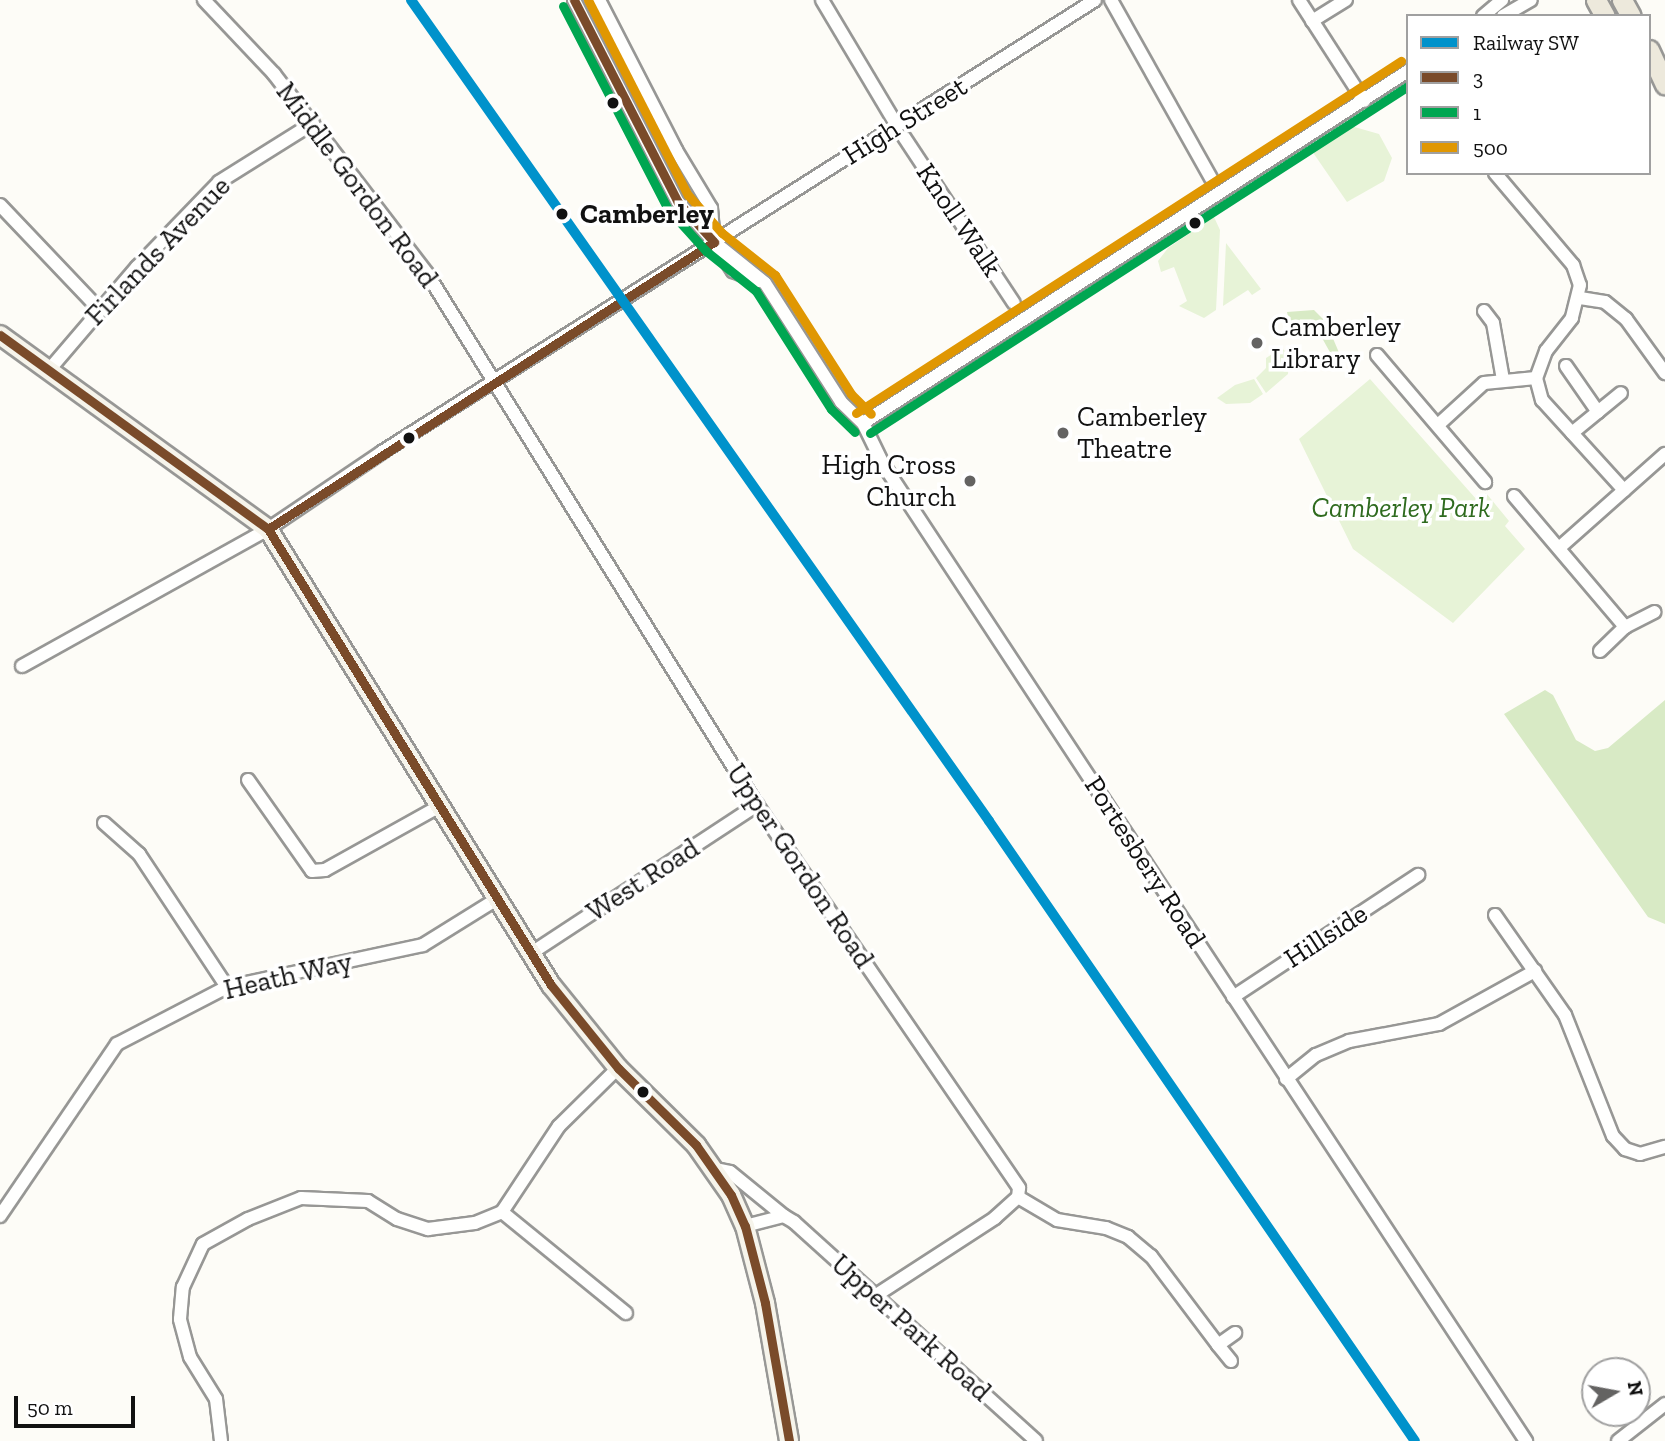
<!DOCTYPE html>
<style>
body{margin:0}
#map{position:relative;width:1665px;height:1441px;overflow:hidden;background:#fdfcf7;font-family:"Zilla Slab",serif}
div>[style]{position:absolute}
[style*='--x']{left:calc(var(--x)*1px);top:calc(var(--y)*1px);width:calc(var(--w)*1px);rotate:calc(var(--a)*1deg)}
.green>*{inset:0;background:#e7f3d7}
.forest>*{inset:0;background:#d8eac5}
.roads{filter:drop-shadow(2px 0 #979795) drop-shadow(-2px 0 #979795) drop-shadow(0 2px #979795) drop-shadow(0 -2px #979795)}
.street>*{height:12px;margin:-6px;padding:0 6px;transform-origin:6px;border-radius:6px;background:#fffffe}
.secondary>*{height:18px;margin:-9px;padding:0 9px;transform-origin:9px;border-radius:9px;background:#f6f4eb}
.primary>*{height:19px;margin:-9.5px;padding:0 9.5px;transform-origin:9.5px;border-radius:9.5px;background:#ede9dc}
.bus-1>*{height:9px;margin:-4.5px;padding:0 4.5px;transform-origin:4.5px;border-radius:4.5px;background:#7a4b2a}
.bus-2>*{height:9px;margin:-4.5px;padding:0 4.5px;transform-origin:4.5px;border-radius:4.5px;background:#00a651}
.bus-3>*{height:9px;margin:-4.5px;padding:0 4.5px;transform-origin:4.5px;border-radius:4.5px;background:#e09702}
.rail-1>*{height:10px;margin:-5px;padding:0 5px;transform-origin:5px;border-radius:5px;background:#0092cb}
.dots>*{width:19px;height:19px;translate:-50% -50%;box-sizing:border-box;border:4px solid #fff;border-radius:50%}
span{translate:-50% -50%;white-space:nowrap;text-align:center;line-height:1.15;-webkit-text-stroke:7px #fff;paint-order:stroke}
.street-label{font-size:28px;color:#111}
.stop-label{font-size:28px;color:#111;font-weight:700}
.left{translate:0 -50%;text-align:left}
.poi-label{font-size:28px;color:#111}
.right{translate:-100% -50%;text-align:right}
.park-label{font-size:28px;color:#2f6b1f;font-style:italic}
.legend{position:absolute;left:1406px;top:14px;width:245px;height:161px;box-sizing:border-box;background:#fff;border:2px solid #a0a0a0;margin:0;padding:9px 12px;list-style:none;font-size:21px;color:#111}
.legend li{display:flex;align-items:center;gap:14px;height:35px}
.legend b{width:35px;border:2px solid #a0a0a0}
.north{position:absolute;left:1581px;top:1357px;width:70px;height:70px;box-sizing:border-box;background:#fff;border:2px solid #a0a0a0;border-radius:50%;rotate:80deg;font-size:19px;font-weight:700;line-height:28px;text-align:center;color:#111}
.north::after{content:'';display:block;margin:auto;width:24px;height:32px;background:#646362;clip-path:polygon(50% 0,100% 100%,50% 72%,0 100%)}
.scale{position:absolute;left:14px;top:1396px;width:121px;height:32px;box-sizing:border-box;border:4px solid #111;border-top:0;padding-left:9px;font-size:21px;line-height:24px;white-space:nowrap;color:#111;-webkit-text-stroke:5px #fff;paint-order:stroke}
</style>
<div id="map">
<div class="green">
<i style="clip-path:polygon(1351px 126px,1379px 134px,1392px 158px,1384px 181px,1347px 202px,1314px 154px,1315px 147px)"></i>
<i style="clip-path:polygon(1214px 217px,1220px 230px,1216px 310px,1204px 318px,1179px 306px,1187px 301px,1174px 267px,1161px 272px,1158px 261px,1168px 248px)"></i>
<i style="clip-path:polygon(1226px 243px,1261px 289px,1252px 295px,1248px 290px,1223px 306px)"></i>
<i style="clip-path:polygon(1282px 348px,1289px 356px,1288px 374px,1266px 393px,1256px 378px,1266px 368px,1266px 358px)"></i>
<i style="clip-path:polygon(1254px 379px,1263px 394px,1250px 403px,1226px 404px,1217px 398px,1235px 385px)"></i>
<i style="clip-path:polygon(1370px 379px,1477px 500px,1486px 493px,1509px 521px,1505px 526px,1525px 549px,1453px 623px,1353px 549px,1299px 439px)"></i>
</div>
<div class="forest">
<i style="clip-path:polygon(1314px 310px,1326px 322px,1343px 362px,1336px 363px,1317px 329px,1296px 333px,1290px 325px,1287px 312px)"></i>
<i style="clip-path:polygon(1545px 690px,1553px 695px,1576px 740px,1595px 751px,1608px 748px,1665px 700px,1665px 924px,1648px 917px,1504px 714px)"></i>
</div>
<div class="roads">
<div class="street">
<i style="--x:204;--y:0;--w:102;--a:46.6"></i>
<i style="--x:274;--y:74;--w:253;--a:52.5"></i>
<i style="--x:428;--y:275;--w:624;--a:58.17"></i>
<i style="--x:757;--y:805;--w:464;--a:55.6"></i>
<i style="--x:1019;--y:1188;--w:9;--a:96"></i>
<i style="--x:1018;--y:1197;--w:31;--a:138"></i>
<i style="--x:995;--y:1218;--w:143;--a:147"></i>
<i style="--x:574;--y:0;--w:227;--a:62.8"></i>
<i style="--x:678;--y:202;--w:54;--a:48"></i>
<i style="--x:714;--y:242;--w:65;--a:38.8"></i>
<i style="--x:765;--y:283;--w:141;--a:57.4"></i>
<i style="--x:841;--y:402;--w:30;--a:44"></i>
<i style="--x:863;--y:423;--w:46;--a:64"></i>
<i style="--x:883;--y:464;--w:1170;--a:56.65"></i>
<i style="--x:599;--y:0;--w:169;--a:62.8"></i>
<i style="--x:676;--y:150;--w:68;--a:58.9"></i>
<i style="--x:711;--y:208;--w:34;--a:85"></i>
<i style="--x:714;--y:242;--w:35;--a:57"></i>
<i style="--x:733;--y:271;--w:27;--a:22"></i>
<i style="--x:822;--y:0;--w:147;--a:59.2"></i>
<i style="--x:1111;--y:0;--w:204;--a:60.7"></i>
<i style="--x:1299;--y:0;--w:120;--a:57.2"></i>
<i style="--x:1483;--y:16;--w:25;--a:-40"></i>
<i style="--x:1503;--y:16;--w:32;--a:-30"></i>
<i style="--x:1312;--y:21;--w:40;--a:-32"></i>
<i style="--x:904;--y:137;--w:199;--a:56.5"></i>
<i style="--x:1495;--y:173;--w:121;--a:49.7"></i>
<i style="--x:1573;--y:265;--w:21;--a:71"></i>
<i style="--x:1580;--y:285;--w:34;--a:104"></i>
<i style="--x:1572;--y:318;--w:42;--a:128.2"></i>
<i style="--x:1546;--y:351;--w:29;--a:110"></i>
<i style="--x:1536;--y:378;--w:23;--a:75"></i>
<i style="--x:1542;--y:400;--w:122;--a:47.7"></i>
<i style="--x:0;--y:205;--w:144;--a:46.4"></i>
<i style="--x:1580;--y:298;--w:25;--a:9"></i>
<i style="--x:1605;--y:302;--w:27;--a:39"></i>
<i style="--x:1626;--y:319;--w:67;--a:54.2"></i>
<i style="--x:1484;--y:311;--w:15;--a:53"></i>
<i style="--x:1493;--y:323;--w:58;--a:80"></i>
<i style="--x:1377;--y:355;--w:167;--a:49.6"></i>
<i style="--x:1566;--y:366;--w:56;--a:55.2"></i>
<i style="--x:49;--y:370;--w:135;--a:-49.5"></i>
<i style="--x:137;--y:267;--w:118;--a:-46"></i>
<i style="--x:219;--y:182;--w:111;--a:-32.1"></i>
<i style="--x:863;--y:423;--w:649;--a:-32.86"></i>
<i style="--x:1438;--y:425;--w:62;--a:-42.4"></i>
<i style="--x:1484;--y:383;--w:52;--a:-5.5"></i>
<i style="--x:1572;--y:433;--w:63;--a:-39.2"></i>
<i style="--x:1514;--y:496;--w:172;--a:49.7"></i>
<i style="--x:1559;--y:548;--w:142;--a:-41.6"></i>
<i style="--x:1600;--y:651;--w:35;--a:-44"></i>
<i style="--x:1625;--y:627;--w:33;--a:-27"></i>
<i style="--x:22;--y:666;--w:282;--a:-29.1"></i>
<i style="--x:268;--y:529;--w:138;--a:-34"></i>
<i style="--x:382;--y:452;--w:844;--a:-32.37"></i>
<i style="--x:248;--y:780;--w:111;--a:54.9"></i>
<i style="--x:312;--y:871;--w:13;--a:-4"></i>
<i style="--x:325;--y:870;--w:132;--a:-29.1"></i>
<i style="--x:104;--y:823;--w:47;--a:41.5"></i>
<i style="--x:139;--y:854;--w:159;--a:56.5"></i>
<i style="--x:1495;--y:915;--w:122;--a:55"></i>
<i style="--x:1565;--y:1015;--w:130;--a:68.4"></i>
<i style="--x:1613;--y:1136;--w:18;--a:47"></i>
<i style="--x:1625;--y:1149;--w:16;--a:18"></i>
<i style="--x:1640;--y:1154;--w:26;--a:-16"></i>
<i style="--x:530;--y:954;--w:272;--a:-33.3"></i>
<i style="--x:1233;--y:997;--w:222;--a:-33.4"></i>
<i style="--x:1286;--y:1079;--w:38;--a:-39"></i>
<i style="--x:1316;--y:1055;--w:36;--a:-23"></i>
<i style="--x:1349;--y:1041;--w:92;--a:-10.7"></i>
<i style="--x:1439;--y:1024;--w:110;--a:-28.9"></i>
<i style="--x:716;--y:1169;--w:14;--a:12"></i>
<i style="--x:730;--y:1172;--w:70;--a:39.2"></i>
<i style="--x:1018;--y:1197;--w:45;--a:30.5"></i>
<i style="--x:1057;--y:1220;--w:50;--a:9.3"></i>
<i style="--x:1106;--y:1228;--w:24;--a:22"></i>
<i style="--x:1128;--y:1237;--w:30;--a:40"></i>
<i style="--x:1151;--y:1256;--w:111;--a:53"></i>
<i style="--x:502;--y:1212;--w:160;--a:39.2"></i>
<i style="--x:0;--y:1216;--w:208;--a:-55.8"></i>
<i style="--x:117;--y:1044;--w:124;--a:-27.4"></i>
<i style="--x:227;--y:987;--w:200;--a:-12.1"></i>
<i style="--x:423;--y:945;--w:87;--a:-31.9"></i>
<i style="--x:745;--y:1226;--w:40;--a:-14.4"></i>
<i style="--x:784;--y:1216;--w:12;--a:31"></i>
<i style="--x:794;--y:1222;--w:326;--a:42.1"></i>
<i style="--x:1231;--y:1361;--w:21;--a:-129"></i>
<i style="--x:1218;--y:1345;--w:21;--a:-35"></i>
<i style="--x:221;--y:1441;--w:42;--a:-96.8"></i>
<i style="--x:216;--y:1399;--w:49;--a:-121.8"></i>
<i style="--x:190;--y:1357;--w:39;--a:-105"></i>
<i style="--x:180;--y:1319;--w:32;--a:-85"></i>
<i style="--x:183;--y:1287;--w:47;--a:-65.1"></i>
<i style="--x:203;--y:1244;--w:51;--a:-29.1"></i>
<i style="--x:248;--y:1219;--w:57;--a:-21.6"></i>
<i style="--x:301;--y:1198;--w:67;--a:2.6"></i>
<i style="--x:368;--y:1201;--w:34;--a:32"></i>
<i style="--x:397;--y:1219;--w:33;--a:18"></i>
<i style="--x:428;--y:1229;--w:47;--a:-7.3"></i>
<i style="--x:475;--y:1223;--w:29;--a:-22"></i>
<i style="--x:502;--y:1212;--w:103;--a:-56.5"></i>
<i style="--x:559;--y:1126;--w:83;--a:-44.5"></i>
<i style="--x:1618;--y:1441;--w:60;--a:-38.2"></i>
</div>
<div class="secondary">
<i style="--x:0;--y:335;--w:331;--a:35.9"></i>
<i style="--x:268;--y:529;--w:537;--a:58.18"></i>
<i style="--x:551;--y:985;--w:107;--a:51.1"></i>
<i style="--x:618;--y:1068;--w:110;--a:44.6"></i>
<i style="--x:696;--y:1145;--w:61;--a:55"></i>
<i style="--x:731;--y:1195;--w:34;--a:66"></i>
<i style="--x:745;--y:1226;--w:80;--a:75.4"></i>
<i style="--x:765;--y:1303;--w:140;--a:80.1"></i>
</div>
<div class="primary">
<i style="--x:1596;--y:0;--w:18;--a:61"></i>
<i style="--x:1622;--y:0;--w:18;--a:61"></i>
<i style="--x:1649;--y:50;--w:38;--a:65"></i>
</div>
</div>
<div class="bus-1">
<i style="--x:574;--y:0;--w:227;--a:62.8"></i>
<i style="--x:678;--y:202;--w:54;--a:48"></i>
<i style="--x:0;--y:335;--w:331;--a:35.9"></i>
<i style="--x:268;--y:529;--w:537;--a:58.18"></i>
<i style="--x:551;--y:985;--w:107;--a:51.1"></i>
<i style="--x:618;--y:1068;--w:110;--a:44.6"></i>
<i style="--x:696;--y:1145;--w:61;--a:55"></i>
<i style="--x:731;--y:1195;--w:34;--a:66"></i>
<i style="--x:745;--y:1226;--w:80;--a:75.4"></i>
<i style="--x:765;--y:1303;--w:140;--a:80.1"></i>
<i style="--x:268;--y:529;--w:530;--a:-32.76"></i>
</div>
<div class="bus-2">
<i style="--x:563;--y:6;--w:229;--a:62.7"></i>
<i style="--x:668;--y:209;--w:57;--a:47.9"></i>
<i style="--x:706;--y:251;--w:64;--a:38.7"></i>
<i style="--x:756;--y:291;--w:140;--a:57.6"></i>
<i style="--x:831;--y:409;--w:33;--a:44"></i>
<i style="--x:870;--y:433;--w:640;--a:-32.82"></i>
</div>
<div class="bus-3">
<i style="--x:588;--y:0;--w:219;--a:62.9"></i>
<i style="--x:688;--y:195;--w:51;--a:48.2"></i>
<i style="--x:722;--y:233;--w:68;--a:38.4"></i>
<i style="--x:775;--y:275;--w:141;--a:57.4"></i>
<i style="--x:851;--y:394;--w:28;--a:45"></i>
<i style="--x:856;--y:413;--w:649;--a:-32.86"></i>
</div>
<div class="rail-1">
<i style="--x:411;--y:0;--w:1004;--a:54.85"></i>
<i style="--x:989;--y:821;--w:752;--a:55.51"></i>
</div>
<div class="dots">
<i style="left:613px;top:103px;background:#111"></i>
<i style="left:562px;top:214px;background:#111"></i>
<i style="left:1195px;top:223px;background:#111"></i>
<i style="left:1257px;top:343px;background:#646362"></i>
<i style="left:1063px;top:433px;background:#646362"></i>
<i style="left:409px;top:438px;background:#111"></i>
<i style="left:970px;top:481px;background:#646362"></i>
<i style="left:643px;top:1092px;background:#111"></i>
</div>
<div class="street-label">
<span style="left:905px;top:121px;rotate:-32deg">High Street</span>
<span style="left:357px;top:185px;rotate:53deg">Middle Gordon Road</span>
<span style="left:959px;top:220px;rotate:56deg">Knoll Walk</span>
<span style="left:158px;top:251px;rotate:-46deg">Firlands Avenue</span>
<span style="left:1145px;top:862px;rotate:57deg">Portesbery Road</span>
<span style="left:800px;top:866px;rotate:56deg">Upper Gordon Road</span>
<span style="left:643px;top:880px;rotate:-33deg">West Road</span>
<span style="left:1326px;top:936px;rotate:-33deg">Hillside</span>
<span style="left:288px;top:976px;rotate:-13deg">Heath Way</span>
<span style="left:911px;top:1328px;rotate:42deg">Upper Park Road</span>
</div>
<div class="stop-label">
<span class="left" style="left:580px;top:214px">Camberley</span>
</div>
<div class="poi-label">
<span class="left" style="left:1271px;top:343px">Camberley<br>Library</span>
<span class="left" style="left:1077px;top:433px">Camberley<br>Theatre</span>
<span class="right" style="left:956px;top:481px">High Cross<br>Church</span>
</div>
<div class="park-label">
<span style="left:1401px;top:508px">Camberley Park</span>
</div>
<ul class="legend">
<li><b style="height:9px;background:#0092cb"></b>Railway SW</li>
<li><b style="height:9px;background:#7a4b2a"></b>3</li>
<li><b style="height:9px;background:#00a651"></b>1</li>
<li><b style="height:9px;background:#e09702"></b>500</li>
</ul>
<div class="north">N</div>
<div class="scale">50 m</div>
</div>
